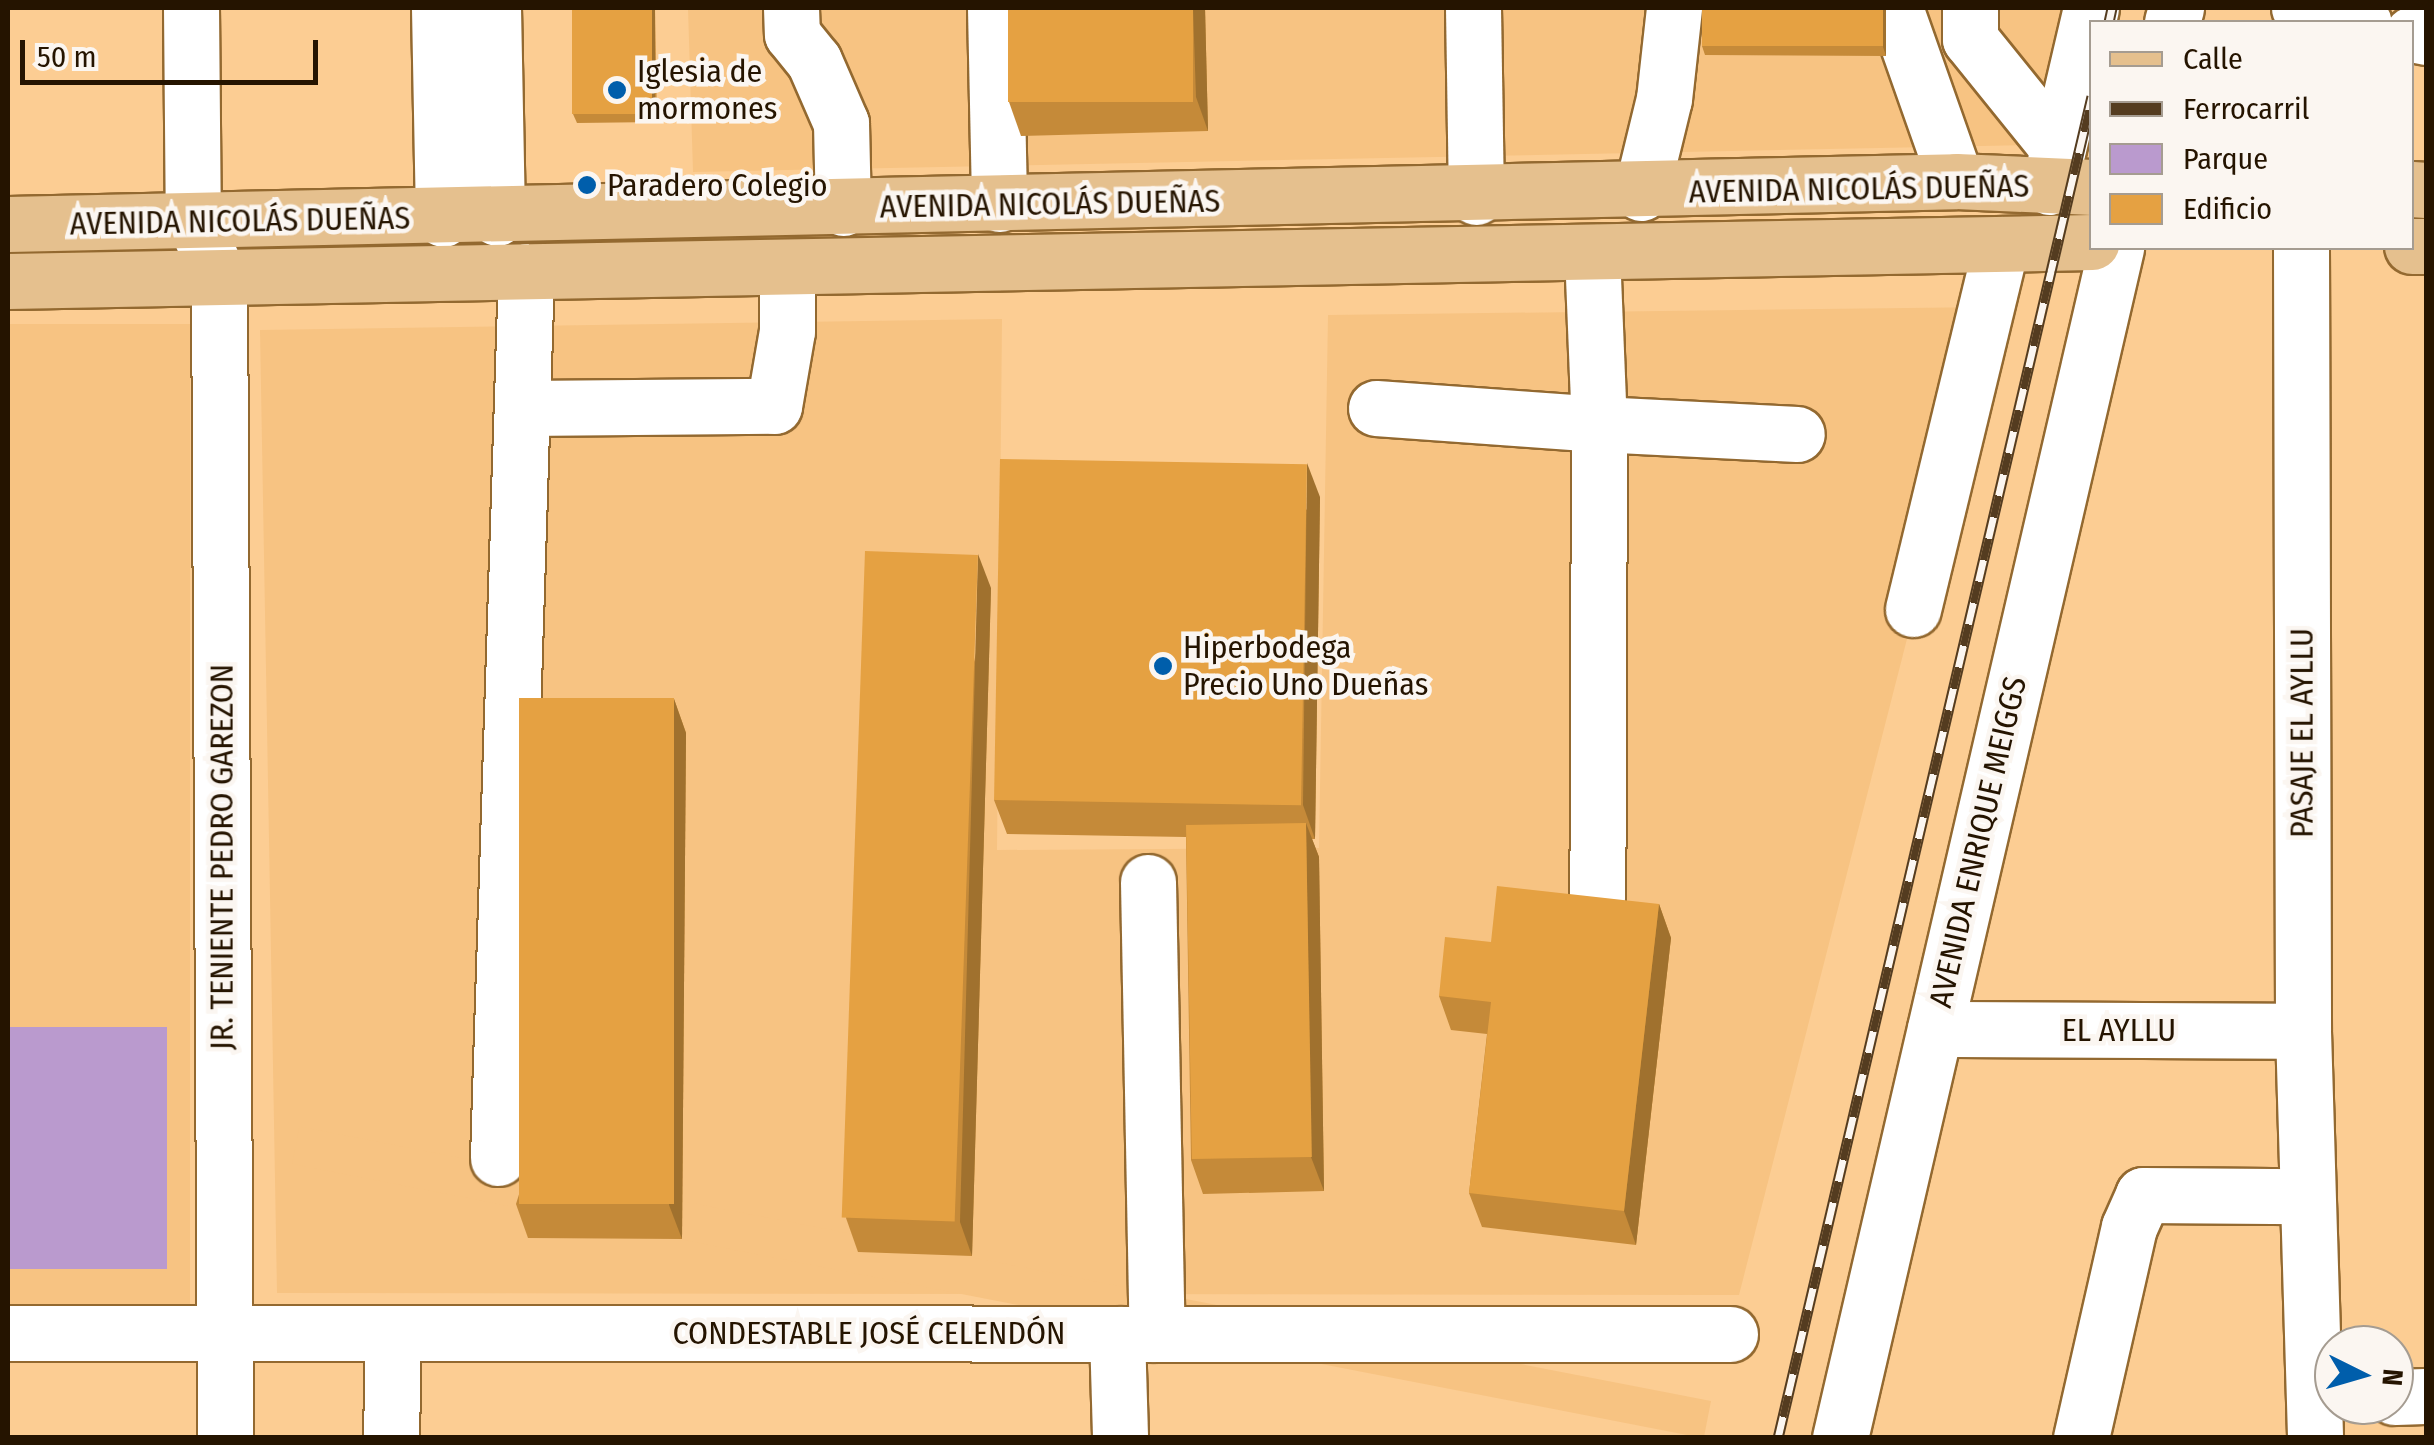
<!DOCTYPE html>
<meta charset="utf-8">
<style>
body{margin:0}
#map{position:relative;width:2434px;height:1445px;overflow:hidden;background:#fccd93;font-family:"Fira Sans Condensed",sans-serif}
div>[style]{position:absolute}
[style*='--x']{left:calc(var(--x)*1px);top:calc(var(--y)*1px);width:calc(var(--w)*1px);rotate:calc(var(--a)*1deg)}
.built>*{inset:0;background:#f7c382;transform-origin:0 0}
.green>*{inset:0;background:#ba9ace;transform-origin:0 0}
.roads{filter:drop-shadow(2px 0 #936930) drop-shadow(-2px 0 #936930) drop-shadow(0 2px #936930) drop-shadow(0 -2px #936930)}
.minor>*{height:55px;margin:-27.5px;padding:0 27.5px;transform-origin:27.5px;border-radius:27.5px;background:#fff}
.major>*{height:55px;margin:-27.5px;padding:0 27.5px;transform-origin:27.5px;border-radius:27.5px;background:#e5c08e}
.rail>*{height:11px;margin-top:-5.5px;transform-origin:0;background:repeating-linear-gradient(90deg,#fbf6f1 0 22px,#543c20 0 44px);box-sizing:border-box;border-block:2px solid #543c20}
.wall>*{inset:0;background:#c58a39}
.shaded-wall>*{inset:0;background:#a0712e;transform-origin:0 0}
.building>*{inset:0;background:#e5a142;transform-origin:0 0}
.dots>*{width:28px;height:28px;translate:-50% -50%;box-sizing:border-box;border:5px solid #fbf6f1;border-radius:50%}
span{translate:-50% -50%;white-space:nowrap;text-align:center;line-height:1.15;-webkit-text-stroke:9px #fbf6f1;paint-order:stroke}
.poi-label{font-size:32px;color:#251400}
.left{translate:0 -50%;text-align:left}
.street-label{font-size:32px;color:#251400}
.frame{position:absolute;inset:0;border:10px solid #251400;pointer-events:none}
.legend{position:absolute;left:2089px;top:20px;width:325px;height:230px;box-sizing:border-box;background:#fbf6f1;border:2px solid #a59c91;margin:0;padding:12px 18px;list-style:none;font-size:30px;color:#251400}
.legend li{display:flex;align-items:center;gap:20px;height:50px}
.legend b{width:50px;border:2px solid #a59c91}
.north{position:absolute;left:2314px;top:1325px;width:100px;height:100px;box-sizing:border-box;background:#fbf6f1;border:2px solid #a59c91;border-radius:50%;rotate:95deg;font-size:28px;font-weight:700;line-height:40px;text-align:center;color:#251400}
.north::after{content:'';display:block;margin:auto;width:35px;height:45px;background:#005eab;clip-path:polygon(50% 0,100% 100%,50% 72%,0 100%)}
.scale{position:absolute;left:20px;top:40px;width:298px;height:45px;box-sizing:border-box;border:5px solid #251400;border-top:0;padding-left:12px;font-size:30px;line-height:35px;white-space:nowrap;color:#251400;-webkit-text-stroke:8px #fbf6f1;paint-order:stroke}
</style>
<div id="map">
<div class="built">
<i style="clip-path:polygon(688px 8px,2066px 8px,2031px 145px,693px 172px)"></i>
<i style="clip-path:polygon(1992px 307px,1739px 1295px,277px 1293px,260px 330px,1002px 319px,997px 850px,1319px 848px,1328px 315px)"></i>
<i style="left:190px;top:324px;width:984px;height:182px;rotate:90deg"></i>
<i style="left:1711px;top:1401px;width:38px;height:1438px;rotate:101deg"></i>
</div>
<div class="green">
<i style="left:8px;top:1027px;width:159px;height:242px"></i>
</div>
<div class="roads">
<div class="minor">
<i style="--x:191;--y:8;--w:210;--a:89.5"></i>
<i style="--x:193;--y:218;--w:64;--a:66.2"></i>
<i style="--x:219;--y:277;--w:1161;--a:89.7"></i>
<i style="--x:439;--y:8;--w:211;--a:88.9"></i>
<i style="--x:493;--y:8;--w:210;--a:88.9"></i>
<i style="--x:791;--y:8;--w:26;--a:88"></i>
<i style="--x:792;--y:34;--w:35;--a:51"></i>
<i style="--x:814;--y:61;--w:68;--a:66.5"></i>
<i style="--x:841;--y:123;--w:85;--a:88.7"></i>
<i style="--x:995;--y:8;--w:196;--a:88.8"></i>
<i style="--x:1473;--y:8;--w:189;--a:89.1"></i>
<i style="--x:1895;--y:8;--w:183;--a:70.6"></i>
<i style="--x:1970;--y:8;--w:31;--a:90"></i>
<i style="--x:1970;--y:39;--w:140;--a:51.1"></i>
<i style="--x:2299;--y:8;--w:66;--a:12.3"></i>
<i style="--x:2172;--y:22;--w:15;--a:-74"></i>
<i style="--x:2412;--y:34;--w:14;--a:12"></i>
<i style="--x:2049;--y:187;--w:184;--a:-76.8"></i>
<i style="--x:1641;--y:193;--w:97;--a:-76.3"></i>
<i style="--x:1664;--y:99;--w:92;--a:-83.7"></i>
<i style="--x:2301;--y:248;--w:783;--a:89.85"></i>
<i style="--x:2303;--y:1031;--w:407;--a:88.3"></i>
<i style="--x:1592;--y:252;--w:172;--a:87.7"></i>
<i style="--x:1599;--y:424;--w:198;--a:2.9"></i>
<i style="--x:523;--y:408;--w:251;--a:-0.5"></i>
<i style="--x:774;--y:406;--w:76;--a:-80.2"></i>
<i style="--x:787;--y:331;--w:64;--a:-90"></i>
<i style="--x:1376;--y:408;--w:224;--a:4.1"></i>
<i style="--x:1599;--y:424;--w:474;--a:90.2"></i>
<i style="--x:1913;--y:609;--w:375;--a:-76.4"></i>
<i style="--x:1148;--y:882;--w:452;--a:88.9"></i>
<i style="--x:1935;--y:1029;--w:368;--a:0.3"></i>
<i style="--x:498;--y:1158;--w:887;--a:-88.19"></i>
<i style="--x:8;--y:1333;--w:1722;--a:0.03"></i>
<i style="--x:1117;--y:1334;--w:104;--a:88.3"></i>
<i style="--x:2394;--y:1397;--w:32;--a:-2"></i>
<i style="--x:391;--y:1438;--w:105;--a:-88.9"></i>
<i style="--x:1840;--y:1438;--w:1222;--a:-76.94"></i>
<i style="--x:2081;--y:1438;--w:216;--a:-77.2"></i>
<i style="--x:2129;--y:1227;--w:35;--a:-66"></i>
<i style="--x:2143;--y:1195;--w:162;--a:0.4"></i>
</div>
<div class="major">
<i style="--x:2412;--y:189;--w:14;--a:4"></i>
<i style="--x:8;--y:224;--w:1948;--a:-1.26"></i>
<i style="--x:1956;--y:181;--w:136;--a:2.5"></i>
<i style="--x:2412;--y:246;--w:14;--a:0"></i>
<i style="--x:8;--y:281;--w:2084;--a:-1.07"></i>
</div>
</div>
<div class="rail">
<i style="--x:2109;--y:22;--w:14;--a:-78"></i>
<i style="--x:1778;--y:1438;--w:1378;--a:-76.83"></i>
</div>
<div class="wall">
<i style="clip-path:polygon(572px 8px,655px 8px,657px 122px,577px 123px,573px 114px)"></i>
<i style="clip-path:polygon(1008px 8px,1205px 8px,1208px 131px,1021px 136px,1009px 102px)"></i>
<i style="clip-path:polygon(1886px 8px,1886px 56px,1705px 55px,1702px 46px)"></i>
<i style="clip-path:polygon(1320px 497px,1315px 839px,1312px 839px,1319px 857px,1324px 1191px,1203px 1194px,1191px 1160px,1186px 837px,1007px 834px,994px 800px)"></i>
<i style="clip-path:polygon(991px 588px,972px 1256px,858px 1252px,846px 1218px)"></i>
<i style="clip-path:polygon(674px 699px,686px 733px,682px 1239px,528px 1238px,516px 1204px)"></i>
<i style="clip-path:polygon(1659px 904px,1671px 938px,1636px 1245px,1482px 1227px,1469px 1193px,1487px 1034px,1451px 1030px,1439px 996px,1491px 942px)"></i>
</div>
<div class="shaded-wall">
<i style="left:652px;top:8px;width:3px;height:105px"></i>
<i style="clip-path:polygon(1193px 8px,1205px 8px,1208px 131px,1196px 97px)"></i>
<i style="clip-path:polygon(1883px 8px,1886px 8px,1886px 56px,1883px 47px)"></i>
<i style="clip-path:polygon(1307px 463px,1320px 497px,1315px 839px,1303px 805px)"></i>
<i style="clip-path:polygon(978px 554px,991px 588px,972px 1256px,960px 1222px)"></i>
<i style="clip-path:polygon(674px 699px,686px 733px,682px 1239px,669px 1205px)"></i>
<i style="clip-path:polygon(1306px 823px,1319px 857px,1324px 1191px,1311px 1157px)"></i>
<i style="clip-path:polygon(1659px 904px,1671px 938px,1636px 1245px,1624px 1211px)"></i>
</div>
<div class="building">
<i style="left:572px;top:8px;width:80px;height:106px"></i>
<i style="left:1008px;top:8px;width:185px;height:94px"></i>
<i style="left:1702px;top:8px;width:181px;height:38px"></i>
<i style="left:1000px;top:459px;width:307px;height:341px;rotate:1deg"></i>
<i style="left:865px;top:551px;width:113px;height:667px;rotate:2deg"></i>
<i style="left:519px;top:698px;width:155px;height:506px"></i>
<i style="left:1306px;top:823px;width:334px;height:120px;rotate:89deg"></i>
<i style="clip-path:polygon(1497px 886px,1659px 904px,1624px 1211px,1469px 1193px,1491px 1002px,1439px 996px,1445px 937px,1491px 942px)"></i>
</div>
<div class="dots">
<i style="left:617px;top:90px;background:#005eab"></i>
<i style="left:587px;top:185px;background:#005eab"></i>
<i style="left:1163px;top:666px;background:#005eab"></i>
</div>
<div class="poi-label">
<span class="left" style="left:637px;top:90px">Iglesia de<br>mormones</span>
<span class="left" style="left:607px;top:185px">Paradero Colegio</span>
<span class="left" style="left:1183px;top:666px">Hiperbodega<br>Precio Uno Dueñas</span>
</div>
<div class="street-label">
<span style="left:1859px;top:189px;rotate:-1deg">AVENIDA NICOLÁS DUEÑAS</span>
<span style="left:1050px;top:204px;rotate:-1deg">AVENIDA NICOLÁS DUEÑAS</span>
<span style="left:240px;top:221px;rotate:-1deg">AVENIDA NICOLÁS DUEÑAS</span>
<span style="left:2302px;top:733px;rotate:-90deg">PASAJE EL AYLLU</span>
<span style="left:1978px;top:842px;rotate:-77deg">AVENIDA ENRIQUE MEIGGS</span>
<span style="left:222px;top:857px;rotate:-90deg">JR. TENIENTE PEDRO GAREZON</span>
<span style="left:2119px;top:1030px">EL AYLLU</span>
<span style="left:869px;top:1333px">CONDESTABLE JOSÉ CELENDÓN</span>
</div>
<div class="frame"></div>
<ul class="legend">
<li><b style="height:12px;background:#e5c08e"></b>Calle</li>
<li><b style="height:12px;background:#543c20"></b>Ferrocarril</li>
<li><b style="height:28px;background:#ba9ace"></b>Parque</li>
<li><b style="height:28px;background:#e5a142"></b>Edificio</li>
</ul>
<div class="north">N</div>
<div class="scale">50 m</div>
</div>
